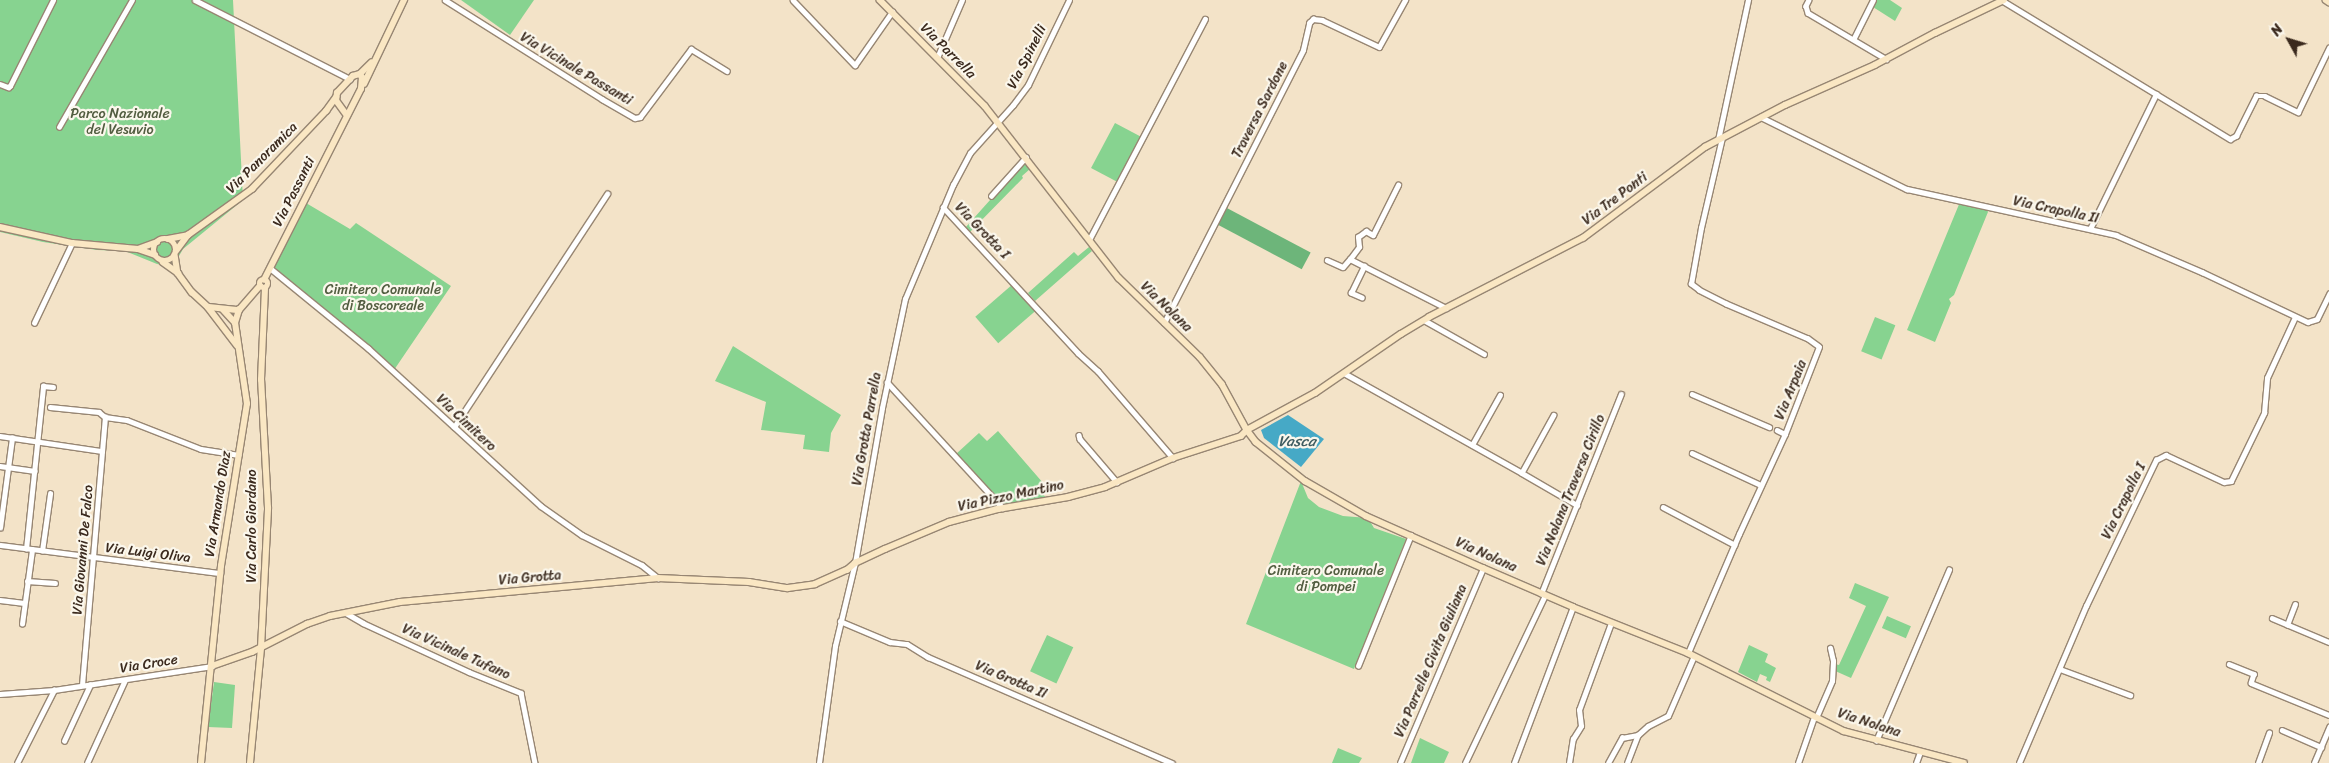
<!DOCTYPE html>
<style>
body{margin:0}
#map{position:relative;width:2329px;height:763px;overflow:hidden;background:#f3e3c8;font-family:Sriracha,sans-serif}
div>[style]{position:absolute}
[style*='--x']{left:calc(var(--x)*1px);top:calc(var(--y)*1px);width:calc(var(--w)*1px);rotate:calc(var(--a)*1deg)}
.green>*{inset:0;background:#87d390;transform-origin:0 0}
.forest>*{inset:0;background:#6db57a;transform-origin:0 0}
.water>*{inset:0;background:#46a9c6}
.roads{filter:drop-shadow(1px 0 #978673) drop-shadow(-1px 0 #978673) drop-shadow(0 1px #978673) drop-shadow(0 -1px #978673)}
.street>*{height:4.5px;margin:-2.25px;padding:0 2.25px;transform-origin:2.25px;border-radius:2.25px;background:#fff}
.secondary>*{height:5.5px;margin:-2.75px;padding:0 2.75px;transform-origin:2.75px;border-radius:2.75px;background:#fae7c3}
.secondary>.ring{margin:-2.75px;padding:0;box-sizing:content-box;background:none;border:5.5px solid #fae7c3;border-radius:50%}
span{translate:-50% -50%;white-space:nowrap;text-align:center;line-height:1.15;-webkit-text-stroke:4.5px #fbf7ec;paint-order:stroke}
.street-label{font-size:14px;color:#3b2a1e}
.park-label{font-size:14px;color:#525d40}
.water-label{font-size:15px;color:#3f5d61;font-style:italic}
.north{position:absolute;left:2264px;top:15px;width:50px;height:50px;-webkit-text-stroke:4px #fbf7ec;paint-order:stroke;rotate:309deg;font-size:14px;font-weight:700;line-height:20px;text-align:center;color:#3b2a1e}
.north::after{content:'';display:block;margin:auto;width:18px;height:22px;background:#3b2a1e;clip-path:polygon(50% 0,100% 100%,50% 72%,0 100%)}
</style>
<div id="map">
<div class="green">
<i style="clip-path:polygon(0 0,233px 0,243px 200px,183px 249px,175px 263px,169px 266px,157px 264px,125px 251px,97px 250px,43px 242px,0 232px)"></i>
<i style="clip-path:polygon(461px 0,534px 0,510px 35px)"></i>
<i style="clip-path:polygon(1876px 0,1890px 0,1902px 8px,1895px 21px,1873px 7px)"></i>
<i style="left:1115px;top:123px;width:30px;height:51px;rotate:28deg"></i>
<i style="clip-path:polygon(1024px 162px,1030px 169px,1022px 176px,1023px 178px,970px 232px,965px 228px)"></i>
<i style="clip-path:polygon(1960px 202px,1987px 209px,1988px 212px,1954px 295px,1949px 299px,1951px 303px,1935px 342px,1907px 330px)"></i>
<i style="clip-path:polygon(306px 203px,350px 229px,356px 223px,451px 286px,394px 370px,273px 268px)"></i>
<i style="clip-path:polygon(1089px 247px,1092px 251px,1035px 301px,1028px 293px,1074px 252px,1078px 256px)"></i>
<i style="left:1013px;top:284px;width:35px;height:50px;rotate:49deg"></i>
<i style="left:1875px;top:317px;width:22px;height:37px;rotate:22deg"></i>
<i style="clip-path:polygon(733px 346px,841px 415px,831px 433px,829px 452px,803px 449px,805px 435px,761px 430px,766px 402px,715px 381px)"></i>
<i style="clip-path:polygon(998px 431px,1050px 491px,1043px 494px,1046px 498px,1003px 505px,956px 454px,979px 433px,987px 441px)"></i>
<i style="clip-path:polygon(1301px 481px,1308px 498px,1319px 507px,1343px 516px,1368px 518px,1374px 528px,1406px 539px,1354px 669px,1246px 624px)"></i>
<i style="clip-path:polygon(1855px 583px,1889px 597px,1851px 678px,1833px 670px,1835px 664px,1839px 665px,1866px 606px,1849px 598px)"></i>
<i style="left:1887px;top:616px;width:26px;height:13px;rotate:23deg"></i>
<i style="left:1047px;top:635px;width:29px;height:40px;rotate:25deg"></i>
<i style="clip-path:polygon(1749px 645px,1768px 654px,1765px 662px,1776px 668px,1770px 682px,1766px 680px,1767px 677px,1760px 674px,1757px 682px,1738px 672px)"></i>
<i style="clip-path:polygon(214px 682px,235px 685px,232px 728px,208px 727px)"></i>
<i style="clip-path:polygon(1420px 738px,1449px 752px,1444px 763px,1411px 763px)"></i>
<i style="clip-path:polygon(1338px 748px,1362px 758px,1359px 763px,1332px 763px)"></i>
</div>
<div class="forest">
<i style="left:1225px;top:207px;width:97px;height:19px;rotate:28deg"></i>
</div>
<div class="water">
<i style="clip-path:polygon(1288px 415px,1324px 439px,1301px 467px,1264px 438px,1261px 430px)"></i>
</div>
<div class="roads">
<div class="street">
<i style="--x:195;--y:0;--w:174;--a:27"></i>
<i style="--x:445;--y:0;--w:186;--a:32.2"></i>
<i style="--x:602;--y:99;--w:38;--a:30"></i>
<i style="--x:635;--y:118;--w:5;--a:-11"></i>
<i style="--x:640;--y:117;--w:85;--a:-53.1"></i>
<i style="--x:691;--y:49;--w:42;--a:31.4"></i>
<i style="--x:793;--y:0;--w:90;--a:46.4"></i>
<i style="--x:855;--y:65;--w:65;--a:-55.1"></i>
<i style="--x:1809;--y:0;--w:7;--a:117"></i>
<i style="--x:1806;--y:6;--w:7;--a:74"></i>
<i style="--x:1808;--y:13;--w:91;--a:30.5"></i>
<i style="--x:2003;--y:1;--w:266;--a:31.3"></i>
<i style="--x:2230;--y:139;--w:7;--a:-27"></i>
<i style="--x:2236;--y:136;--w:45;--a:-63.4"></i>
<i style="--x:2256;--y:96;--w:9;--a:0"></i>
<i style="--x:2265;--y:96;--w:37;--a:26"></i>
<i style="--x:2298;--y:112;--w:71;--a:-64.2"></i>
<i style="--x:1854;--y:38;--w:42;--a:-63.4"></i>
<i style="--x:937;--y:58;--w:63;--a:-66.7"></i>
<i style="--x:0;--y:84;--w:9;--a:21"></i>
<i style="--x:8;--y:87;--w:2;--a:-27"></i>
<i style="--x:10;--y:86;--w:96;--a:-63.4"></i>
<i style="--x:1761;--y:117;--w:163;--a:26.3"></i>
<i style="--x:1907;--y:189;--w:214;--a:12.4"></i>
<i style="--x:2116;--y:235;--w:94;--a:23.3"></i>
<i style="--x:2202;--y:272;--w:117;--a:25.3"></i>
<i style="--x:2308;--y:322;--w:9;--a:-18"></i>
<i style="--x:2317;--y:319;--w:28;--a:-64"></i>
<i style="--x:59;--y:127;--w:146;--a:-60.1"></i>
<i style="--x:1718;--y:140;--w:143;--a:-77.9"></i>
<i style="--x:991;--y:196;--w:52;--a:-48.1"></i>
<i style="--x:943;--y:207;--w:199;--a:47.2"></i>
<i style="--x:1078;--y:353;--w:27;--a:42"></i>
<i style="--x:1098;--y:371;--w:115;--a:49.2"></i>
<i style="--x:2090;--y:229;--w:150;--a:-63.9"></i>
<i style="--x:1090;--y:238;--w:247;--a:-62.3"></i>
<i style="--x:1350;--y:259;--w:15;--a:-53"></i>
<i style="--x:1359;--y:247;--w:10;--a:-96"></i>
<i style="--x:1358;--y:237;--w:10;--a:-37"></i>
<i style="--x:1366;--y:231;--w:8;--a:30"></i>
<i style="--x:1373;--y:235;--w:56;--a:-63.4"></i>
<i style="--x:1327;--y:260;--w:17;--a:24"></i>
<i style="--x:1343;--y:267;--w:11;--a:-49"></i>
<i style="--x:1350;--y:259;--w:108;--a:27"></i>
<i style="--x:270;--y:268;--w:127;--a:39.2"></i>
<i style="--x:368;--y:348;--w:234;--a:42.4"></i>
<i style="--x:541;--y:506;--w:50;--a:35.3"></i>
<i style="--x:582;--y:535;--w:67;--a:26.6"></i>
<i style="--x:642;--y:565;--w:21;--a:39"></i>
<i style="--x:1362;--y:298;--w:12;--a:-156"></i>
<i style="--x:1351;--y:293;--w:30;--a:-64"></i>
<i style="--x:1424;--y:320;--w:69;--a:29.5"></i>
<i style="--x:34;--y:323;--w:89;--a:-64.6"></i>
<i style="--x:1164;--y:323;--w:306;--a:-63"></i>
<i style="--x:1303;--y:50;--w:28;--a:-77"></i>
<i style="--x:1309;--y:23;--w:6;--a:-45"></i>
<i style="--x:1313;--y:19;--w:9;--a:6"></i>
<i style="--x:1322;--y:20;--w:63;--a:25.3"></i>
<i style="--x:1379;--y:47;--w:54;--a:-61"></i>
<i style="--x:1344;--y:373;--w:204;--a:29.3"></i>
<i style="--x:887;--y:382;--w:171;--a:47.4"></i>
<i style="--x:1692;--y:394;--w:84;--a:23.2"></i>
<i style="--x:50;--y:407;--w:49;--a:5.8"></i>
<i style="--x:99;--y:412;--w:8;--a:40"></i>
<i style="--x:105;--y:417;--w:22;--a:8"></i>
<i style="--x:127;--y:420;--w:79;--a:21.4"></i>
<i style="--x:201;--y:449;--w:38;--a:9"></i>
<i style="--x:1554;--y:415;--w:66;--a:118.9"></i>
<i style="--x:1522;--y:473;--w:64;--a:30.2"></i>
<i style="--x:454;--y:427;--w:279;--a:-56.7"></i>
<i style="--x:1777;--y:430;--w:9;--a:27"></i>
<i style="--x:1079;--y:435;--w:4;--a:76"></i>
<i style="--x:1080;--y:439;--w:57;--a:49.3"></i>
<i style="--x:0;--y:436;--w:103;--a:8.4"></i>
<i style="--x:1472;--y:445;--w:57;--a:-60.8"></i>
<i style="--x:1692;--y:453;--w:76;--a:24.9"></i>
<i style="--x:0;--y:466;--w:35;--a:8"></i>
<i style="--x:1663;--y:507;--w:81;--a:27.8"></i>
<i style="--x:0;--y:528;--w:91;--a:-82.4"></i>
<i style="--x:0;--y:545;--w:222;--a:7.3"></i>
<i style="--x:26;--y:549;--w:164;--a:-84"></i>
<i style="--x:43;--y:386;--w:10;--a:6"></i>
<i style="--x:42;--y:551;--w:58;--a:-82"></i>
<i style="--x:27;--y:581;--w:28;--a:4"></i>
<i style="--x:1541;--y:594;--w:215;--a:-68.2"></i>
<i style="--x:0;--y:600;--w:24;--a:7"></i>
<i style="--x:346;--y:613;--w:20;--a:30"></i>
<i style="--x:363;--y:623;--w:117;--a:24.8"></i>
<i style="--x:469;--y:672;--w:56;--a:22"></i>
<i style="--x:521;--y:693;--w:71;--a:78.7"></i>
<i style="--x:2272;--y:618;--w:62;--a:22.8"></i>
<i style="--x:840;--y:621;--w:54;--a:22.8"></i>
<i style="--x:890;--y:642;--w:17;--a:7"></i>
<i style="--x:907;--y:644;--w:25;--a:32"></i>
<i style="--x:928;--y:657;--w:266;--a:23.5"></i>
<i style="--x:22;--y:624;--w:75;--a:-82.3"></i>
<i style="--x:2287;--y:625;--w:22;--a:-69"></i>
<i style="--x:1688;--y:653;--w:129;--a:-66.8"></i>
<i style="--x:1739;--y:534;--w:110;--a:-65.3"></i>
<i style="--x:1785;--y:434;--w:93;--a:-68.7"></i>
<i style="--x:1819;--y:347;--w:14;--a:-144"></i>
<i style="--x:1808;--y:339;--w:89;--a:-156.9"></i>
<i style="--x:1726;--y:304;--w:30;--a:-153"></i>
<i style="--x:1699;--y:290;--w:10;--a:-143"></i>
<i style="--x:1691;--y:284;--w:57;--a:-79.9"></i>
<i style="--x:1701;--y:228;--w:92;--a:-76.9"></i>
<i style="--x:2229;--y:664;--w:27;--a:22"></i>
<i style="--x:2254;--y:674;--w:9;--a:108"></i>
<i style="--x:2251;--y:683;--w:84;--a:22.3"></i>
<i style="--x:1358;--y:666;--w:141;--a:-68"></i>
<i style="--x:2060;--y:669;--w:75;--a:20.4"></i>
<i style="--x:82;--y:685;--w:269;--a:-85.1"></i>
<i style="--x:0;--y:694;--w:54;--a:-4.2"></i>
<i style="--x:54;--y:690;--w:160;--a:-8.6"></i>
<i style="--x:1816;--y:718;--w:40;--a:-66.6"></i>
<i style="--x:1832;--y:681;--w:20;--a:-87"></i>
<i style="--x:1833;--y:661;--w:13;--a:-103"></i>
<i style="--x:2282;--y:730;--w:43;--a:23.6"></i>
<i style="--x:64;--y:741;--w:62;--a:-65.1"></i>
<i style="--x:1876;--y:741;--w:186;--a:-66.9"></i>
<i style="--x:17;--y:763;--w:82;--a:-63.1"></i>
<i style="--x:87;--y:763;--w:91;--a:-65.4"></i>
<i style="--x:819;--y:763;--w:118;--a:-82.2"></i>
<i style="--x:835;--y:646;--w:85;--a:-76.5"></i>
<i style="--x:855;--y:563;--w:157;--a:-80.1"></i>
<i style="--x:882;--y:408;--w:111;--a:-78.1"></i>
<i style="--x:905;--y:299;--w:124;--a:-67.2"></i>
<i style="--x:953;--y:185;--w:36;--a:-62"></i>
<i style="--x:970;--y:153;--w:64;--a:-48.1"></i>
<i style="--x:1013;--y:105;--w:25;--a:-53"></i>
<i style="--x:1028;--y:85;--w:94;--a:-64.2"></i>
<i style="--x:1400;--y:763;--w:212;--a:-66.9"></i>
<i style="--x:1465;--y:763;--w:186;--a:-64.5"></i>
<i style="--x:1514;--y:763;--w:167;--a:-69.3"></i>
<i style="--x:1569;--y:763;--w:24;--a:-81"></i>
<i style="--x:1573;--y:739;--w:15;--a:-58"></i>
<i style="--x:1581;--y:726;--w:16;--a:-97"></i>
<i style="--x:1579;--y:710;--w:93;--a:-69.8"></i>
<i style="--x:1608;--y:763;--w:29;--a:-61"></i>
<i style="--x:1622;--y:738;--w:16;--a:-11"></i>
<i style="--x:1638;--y:735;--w:13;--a:-42"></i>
<i style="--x:1648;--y:726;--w:22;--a:-27"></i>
<i style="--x:1668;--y:716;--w:65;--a:-66.6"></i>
<i style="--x:1627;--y:763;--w:30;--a:-69"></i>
<i style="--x:1798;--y:763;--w:49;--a:-70.8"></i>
<i style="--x:1916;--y:763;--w:12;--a:-70"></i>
<i style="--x:2019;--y:763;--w:171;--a:-66.9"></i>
<i style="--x:2086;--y:606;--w:162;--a:-64.4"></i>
<i style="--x:2156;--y:460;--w:11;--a:-27"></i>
<i style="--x:2166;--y:455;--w:64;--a:25"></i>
<i style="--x:2224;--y:482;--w:7;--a:-8"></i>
<i style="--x:2231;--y:481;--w:76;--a:-64.1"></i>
<i style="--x:2264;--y:413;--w:35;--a:-85"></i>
<i style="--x:2267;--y:378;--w:67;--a:-65.3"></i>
<i style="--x:2258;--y:763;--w:32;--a:-70"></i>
<i style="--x:2314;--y:763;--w:39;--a:-67"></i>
</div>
<div class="secondary">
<i style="--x:880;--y:0;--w:149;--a:45.3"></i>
<i style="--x:985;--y:106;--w:218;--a:52.1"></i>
<i style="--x:1119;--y:278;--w:113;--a:44.3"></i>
<i style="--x:1200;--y:357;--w:35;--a:51"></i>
<i style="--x:1222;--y:384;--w:52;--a:61.5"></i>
<i style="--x:1247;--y:430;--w:15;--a:53"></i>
<i style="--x:1256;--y:442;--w:63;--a:38.5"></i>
<i style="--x:1305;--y:481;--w:70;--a:29.8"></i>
<i style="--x:1366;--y:516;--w:128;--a:24"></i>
<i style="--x:1483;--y:568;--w:98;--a:23.4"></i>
<i style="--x:1573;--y:607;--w:124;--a:21.8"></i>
<i style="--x:1688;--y:653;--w:174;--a:26.6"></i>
<i style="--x:1844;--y:731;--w:124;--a:14.9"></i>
<i style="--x:2326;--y:0;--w:4;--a:34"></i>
<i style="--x:364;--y:84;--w:93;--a:-64.5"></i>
<i style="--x:347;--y:116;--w:19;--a:-126"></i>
<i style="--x:336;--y:101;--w:8;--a:-83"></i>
<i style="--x:337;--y:93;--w:23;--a:-47"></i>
<i style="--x:353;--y:76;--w:7;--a:-16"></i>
<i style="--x:360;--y:74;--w:16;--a:-45"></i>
<i style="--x:0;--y:227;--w:74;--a:12.5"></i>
<i style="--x:72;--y:243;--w:66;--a:5.2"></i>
<i style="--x:138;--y:249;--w:18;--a:19"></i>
<i class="ring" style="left:154px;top:239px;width:16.5px;height:16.5px"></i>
<i style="--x:168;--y:239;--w:20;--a:-11"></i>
<i style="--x:138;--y:249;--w:20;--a:-20"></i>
<i style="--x:176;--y:251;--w:20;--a:-53"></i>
<i style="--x:188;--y:235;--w:79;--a:-35.7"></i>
<i style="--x:252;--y:189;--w:108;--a:-46.5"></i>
<i style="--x:326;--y:111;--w:17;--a:-54"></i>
<i style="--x:175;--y:255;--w:18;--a:81"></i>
<i style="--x:163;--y:262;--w:19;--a:36"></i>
<i style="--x:178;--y:273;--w:24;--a:54"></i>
<i style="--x:192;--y:292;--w:22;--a:43"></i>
<i style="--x:208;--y:307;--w:48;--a:52.7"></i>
<i style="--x:264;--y:280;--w:214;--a:-63.1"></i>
<i style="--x:361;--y:89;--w:11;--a:-85"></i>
<i style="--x:362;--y:78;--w:4;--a:-117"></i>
<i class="ring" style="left:260px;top:280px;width:2.5px;height:2.5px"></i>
<i style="--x:209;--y:307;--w:30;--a:6"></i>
<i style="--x:235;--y:323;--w:14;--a:-73"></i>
<i style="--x:239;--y:310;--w:32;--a:-49"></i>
<i style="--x:212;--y:666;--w:42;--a:-19.3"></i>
<i style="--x:252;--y:652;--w:62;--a:-27"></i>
<i style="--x:307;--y:624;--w:24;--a:-19"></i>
<i style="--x:330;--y:616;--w:71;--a:-11.3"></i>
<i style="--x:400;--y:602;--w:259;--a:-5.3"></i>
<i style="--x:658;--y:578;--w:91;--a:2.5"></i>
<i style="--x:749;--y:582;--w:39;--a:9"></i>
<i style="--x:788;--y:588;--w:27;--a:-8"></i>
<i style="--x:815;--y:584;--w:35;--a:-24"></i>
<i style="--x:847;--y:570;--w:11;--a:-41"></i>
<i style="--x:855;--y:563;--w:33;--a:-25"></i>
<i style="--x:885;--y:549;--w:69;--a:-22.9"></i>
<i style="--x:949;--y:522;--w:51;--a:-14.9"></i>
<i style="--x:998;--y:509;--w:71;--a:-9.7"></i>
<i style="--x:1068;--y:497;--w:38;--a:-15"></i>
<i style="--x:1105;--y:487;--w:74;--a:-23.1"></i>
<i style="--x:1173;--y:458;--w:71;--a:-17.9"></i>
<i style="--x:1241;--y:436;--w:8;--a:-45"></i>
<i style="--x:1247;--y:430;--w:77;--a:-28.6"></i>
<i style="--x:1315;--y:393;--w:104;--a:-34.5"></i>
<i style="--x:1401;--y:334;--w:33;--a:-31"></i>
<i style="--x:1429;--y:317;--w:173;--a:-27.2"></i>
<i style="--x:1583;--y:238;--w:152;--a:-36.7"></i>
<i style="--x:1705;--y:147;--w:90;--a:-27.7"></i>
<i style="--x:1785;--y:105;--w:98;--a:-24"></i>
<i style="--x:1875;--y:65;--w:68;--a:-28.1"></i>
<i style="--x:1935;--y:33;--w:76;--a:-25.6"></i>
<i style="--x:201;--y:763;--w:198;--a:-84.2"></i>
<i style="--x:221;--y:566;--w:164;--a:-80.9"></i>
<i style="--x:247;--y:404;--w:82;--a:-98.4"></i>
<i style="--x:235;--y:323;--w:18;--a:-133"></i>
<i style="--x:250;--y:763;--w:116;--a:-84.5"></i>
<i style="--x:261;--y:648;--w:140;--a:-87.1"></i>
<i style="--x:268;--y:508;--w:128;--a:-93.1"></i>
<i style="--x:261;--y:380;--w:92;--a:-87.5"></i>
</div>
</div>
<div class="street-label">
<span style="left:948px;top:51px;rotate:45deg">Via Parrella</span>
<span style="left:1027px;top:57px;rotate:-63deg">Via Spinelli</span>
<span style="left:576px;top:69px;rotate:31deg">Via Vicinale Passanti</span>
<span style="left:1260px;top:110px;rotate:-63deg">Traversa Sardone</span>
<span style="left:262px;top:158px;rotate:-45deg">Via Panoramica</span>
<span style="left:294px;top:192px;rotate:-63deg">Via Passanti</span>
<span style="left:1615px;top:199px;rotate:-37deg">Via Tre Ponti</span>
<span style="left:2056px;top:210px;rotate:12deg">Via Crapolla II</span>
<span style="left:982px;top:231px;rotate:46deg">Via Grotta I</span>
<span style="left:1166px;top:307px;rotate:44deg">Via Nolana</span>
<span style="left:1791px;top:390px;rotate:-68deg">Via Arpaia</span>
<span style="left:466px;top:423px;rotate:43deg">Via Cimitero</span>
<span style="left:867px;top:429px;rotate:-80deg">Via Grotta Parrella</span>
<span style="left:1571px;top:490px;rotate:-68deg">Via Nolana Traversa Cirillo</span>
<span style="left:1011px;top:496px;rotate:-12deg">Via Pizzo Martino</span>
<span style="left:2124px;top:501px;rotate:-64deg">Via Crapolla I</span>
<span style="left:218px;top:504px;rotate:-81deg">Via Armando Diaz</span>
<span style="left:252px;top:526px;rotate:-90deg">Via Carlo Giordano</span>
<span style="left:83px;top:550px;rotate:-85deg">Via Giovanni De Falco</span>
<span style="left:148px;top:553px;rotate:7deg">Via Luigi Oliva</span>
<span style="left:1486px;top:555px;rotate:24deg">Via Nolana</span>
<span style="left:530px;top:578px;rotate:-5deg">Via Grotta</span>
<span style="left:456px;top:652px;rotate:24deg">Via Vicinale Tufano</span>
<span style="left:1431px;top:661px;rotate:-67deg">Via Parrelle Civita Giuliana</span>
<span style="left:149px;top:664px;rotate:-9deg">Via Croce</span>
<span style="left:1011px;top:680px;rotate:23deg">Via Grotta II</span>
<span style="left:1869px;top:723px;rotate:18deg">Via Nolana</span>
</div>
<div class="park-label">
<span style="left:120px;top:122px">Parco Nazionale<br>del Vesuvio</span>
<span style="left:383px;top:298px">Cimitero Comunale<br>di Boscoreale</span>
<span style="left:1326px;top:579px">Cimitero Comunale<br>di Pompei</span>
</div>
<div class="water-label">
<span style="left:1297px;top:442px">Vasca</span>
</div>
<div class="north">N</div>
</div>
